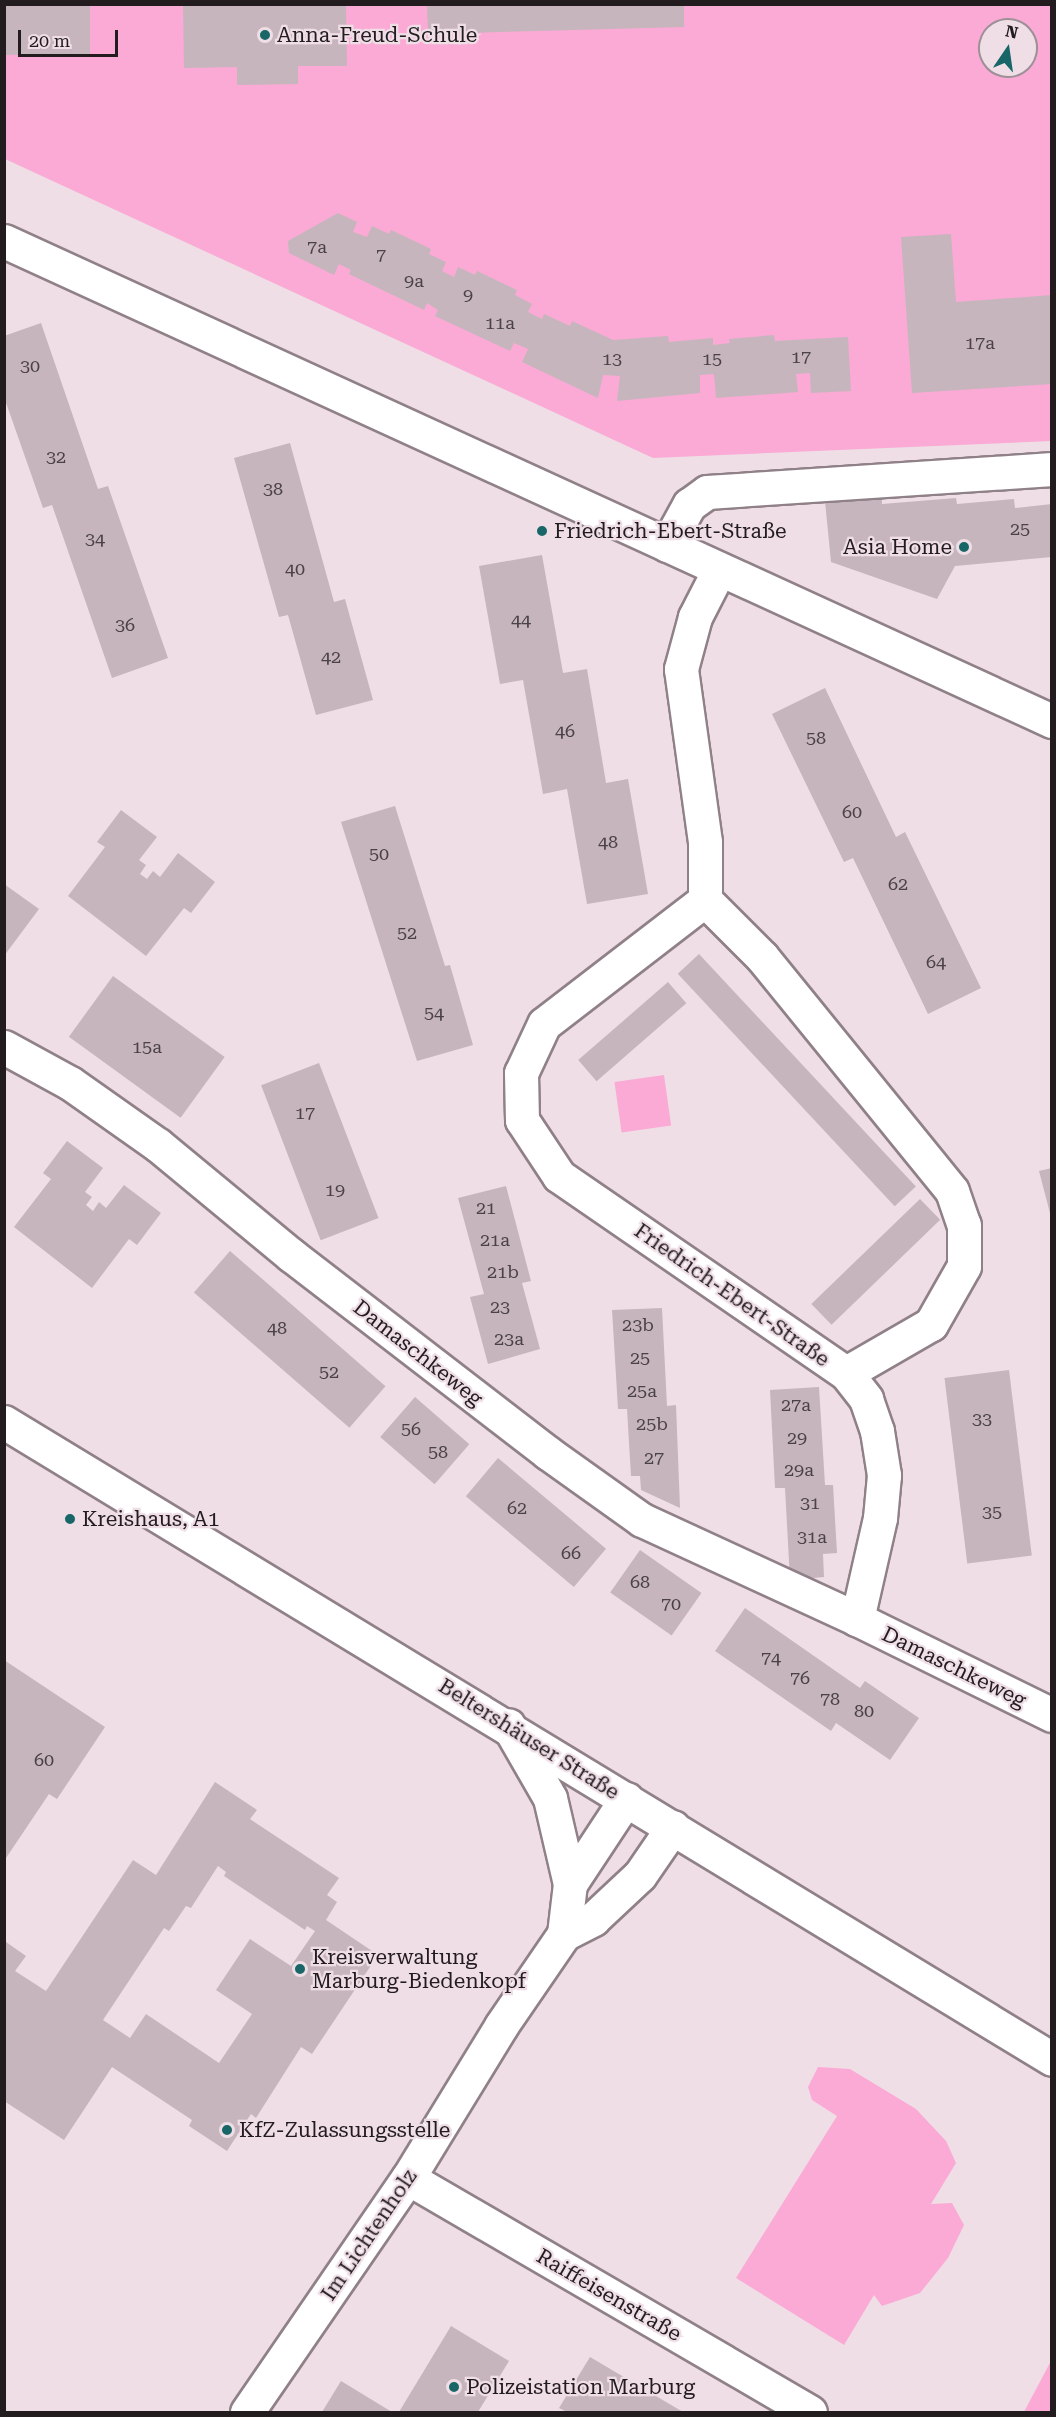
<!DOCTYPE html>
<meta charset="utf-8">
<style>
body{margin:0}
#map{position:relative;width:1056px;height:2417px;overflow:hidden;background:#efdee6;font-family:"Roboto Serif",serif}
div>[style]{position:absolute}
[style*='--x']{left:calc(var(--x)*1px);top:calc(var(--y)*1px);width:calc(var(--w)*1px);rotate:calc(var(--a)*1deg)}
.green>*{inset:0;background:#faaad4;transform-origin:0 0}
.building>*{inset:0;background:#c6b5bd;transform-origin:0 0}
.roads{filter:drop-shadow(2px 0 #908188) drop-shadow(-2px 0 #908188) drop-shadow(0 2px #908188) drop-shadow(0 -2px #908188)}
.minor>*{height:33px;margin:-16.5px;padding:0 16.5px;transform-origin:16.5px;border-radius:16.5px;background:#fff}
.major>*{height:33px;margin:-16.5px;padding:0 16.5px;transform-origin:16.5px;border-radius:16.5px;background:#fff}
.dots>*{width:16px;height:16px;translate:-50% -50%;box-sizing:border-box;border:3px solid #efdee6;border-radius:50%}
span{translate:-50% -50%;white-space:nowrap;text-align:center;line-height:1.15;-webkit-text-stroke:4.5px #efdee6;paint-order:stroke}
.number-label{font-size:18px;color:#4b4246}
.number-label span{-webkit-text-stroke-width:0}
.poi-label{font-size:21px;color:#221c1f}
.left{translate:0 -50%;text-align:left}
.right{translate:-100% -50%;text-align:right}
.street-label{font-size:21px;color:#221c1f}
.frame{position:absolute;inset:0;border:6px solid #221c1f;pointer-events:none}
.north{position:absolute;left:978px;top:18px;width:60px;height:60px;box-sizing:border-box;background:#efdee6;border:2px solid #9d9096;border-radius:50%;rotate:13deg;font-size:16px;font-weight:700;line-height:24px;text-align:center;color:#221c1f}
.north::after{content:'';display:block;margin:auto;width:21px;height:27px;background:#186667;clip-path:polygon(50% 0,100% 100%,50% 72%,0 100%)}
.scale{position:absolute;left:18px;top:30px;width:100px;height:27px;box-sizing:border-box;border:3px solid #221c1f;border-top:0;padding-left:8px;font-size:18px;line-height:21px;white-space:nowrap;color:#221c1f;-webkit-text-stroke:4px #efdee6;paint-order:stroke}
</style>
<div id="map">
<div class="green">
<i style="clip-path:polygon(evenodd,5px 5px,1051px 5px,1051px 441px,653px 458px,5px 159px,5px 5px,990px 30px,1026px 30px,1026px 66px,990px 66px,990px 30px)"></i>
<i style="left:664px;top:1075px;width:51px;height:50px;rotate:82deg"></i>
<i style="clip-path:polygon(818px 2067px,850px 2069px,916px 2109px,946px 2141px,956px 2163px,931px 2204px,952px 2203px,964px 2225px,948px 2258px,920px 2293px,882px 2306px,874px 2295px,844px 2345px,736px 2278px,837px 2116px,812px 2100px,808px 2087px)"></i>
<i style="clip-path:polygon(1051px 2361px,1051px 2412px,1024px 2412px,1026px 2408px)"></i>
</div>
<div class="building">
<i style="clip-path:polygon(183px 4px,346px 4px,347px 66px,298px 66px,298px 84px,237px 85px,237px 67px,184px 68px)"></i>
<i style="clip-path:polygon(427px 4px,684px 4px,684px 27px,428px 34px)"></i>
<i style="clip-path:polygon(61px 5px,90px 5px,90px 54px,4px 55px,4px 6px)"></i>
<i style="clip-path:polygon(338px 213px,357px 222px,353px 232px,367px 237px,372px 226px,389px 234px,391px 230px,431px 249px,429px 254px,446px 262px,442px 271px,454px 277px,458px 267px,475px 275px,477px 271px,517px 290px,515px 295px,532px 304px,528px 312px,542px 319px,544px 314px,570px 326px,572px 321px,613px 340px,668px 336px,669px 342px,713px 338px,713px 345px,730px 343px,729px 339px,774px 335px,775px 341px,848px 337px,851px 391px,811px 393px,810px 373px,796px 374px,798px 392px,716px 398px,714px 374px,700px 375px,700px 393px,617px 401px,620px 376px,603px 375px,598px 398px,522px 362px,528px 349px,514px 343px,510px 351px,435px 316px,438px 310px,427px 303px,424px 310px,349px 274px,351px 270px,339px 264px,334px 275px,289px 253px,288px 241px)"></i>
<i style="clip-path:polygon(951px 234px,956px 302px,1052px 295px,1052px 384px,912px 393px,901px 237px)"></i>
<i style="clip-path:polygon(41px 323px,98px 489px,108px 486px,168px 658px,112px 678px,52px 505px,43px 508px,4px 397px,4px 336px)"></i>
<i style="clip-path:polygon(290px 443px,334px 602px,345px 599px,373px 700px,316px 715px,288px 615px,279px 617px,234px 458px)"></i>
<i style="clip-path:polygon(882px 496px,882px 504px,956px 498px,957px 504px,1014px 499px,1015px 508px,1052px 504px,1052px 557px,955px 566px,937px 599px,831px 562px,825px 501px)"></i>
<i style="clip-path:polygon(542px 555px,563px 673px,587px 669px,606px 783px,628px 779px,648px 894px,587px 904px,567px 789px,543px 794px,523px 680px,500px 684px,479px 566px)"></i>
<i style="clip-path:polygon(825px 688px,896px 837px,905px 832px,981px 988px,928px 1014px,853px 858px,844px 862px,772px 714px)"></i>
<i style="clip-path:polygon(395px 806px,445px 966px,450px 965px,473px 1045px,417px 1061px,341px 822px)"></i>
<i style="clip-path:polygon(121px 810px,157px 837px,139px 860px,146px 865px,140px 874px,147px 879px,153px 871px,160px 877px,178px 853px,215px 882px,191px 913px,184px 908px,146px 956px,68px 896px,105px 847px,97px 842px)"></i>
<i style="clip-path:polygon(4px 884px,39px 909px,4px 956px)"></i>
<i style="left:699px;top:954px;width:318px;height:29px;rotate:47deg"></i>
<i style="left:113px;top:976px;width:138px;height:75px;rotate:36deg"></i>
<i style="left:668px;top:982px;width:28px;height:119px;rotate:49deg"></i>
<i style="left:319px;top:1063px;width:166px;height:62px;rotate:69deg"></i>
<i style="clip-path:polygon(67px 1141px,103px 1168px,85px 1192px,92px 1197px,86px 1205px,93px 1211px,99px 1202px,106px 1208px,124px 1185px,161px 1213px,137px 1245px,129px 1239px,92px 1288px,14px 1227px,51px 1179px,43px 1173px)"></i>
<i style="clip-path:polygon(1052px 1168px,1052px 1217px,1051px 1217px,1039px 1171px)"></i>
<i style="clip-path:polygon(506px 1186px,531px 1281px,522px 1283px,540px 1349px,488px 1364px,470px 1297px,484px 1294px,458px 1198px)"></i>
<i style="left:920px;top:1199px;width:29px;height:151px;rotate:46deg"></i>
<i style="left:230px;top:1251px;width:206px;height:55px;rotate:41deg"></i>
<i style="clip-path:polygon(662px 1308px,667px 1406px,676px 1405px,680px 1508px,641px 1490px,640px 1476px,631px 1476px,627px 1409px,618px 1409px,612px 1310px)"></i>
<i style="left:1009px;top:1370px;width:187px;height:65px;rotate:83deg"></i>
<i style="clip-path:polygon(819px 1387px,825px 1485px,833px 1485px,837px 1553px,823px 1554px,824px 1577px,790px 1580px,785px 1488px,775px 1488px,770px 1390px)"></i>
<i style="left:415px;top:1397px;width:72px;height:53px;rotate:41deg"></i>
<i style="left:498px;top:1458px;width:141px;height:50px;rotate:40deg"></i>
<i style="left:640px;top:1550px;width:75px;height:52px;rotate:35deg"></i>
<i style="clip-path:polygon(745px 1608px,860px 1688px,865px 1681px,919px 1718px,890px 1760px,836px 1723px,831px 1731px,715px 1651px)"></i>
<i style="clip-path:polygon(4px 1660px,105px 1727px,57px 1799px,49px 1794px,4px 1861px)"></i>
<i style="clip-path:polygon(evenodd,215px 1782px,257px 1810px,250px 1819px,339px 1878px,327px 1895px,337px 1902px,326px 1920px,378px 1955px,312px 2054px,301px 2047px,256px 2118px,251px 2114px,227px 2151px,189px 2126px,192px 2120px,112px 2067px,64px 2140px,4px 2101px,4px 1945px,6px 1942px,26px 1956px,15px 1971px,46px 1991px,133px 1860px,156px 1875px,215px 1782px,218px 1866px,226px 1872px,224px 1876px,305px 1930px,307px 1926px,315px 1931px,291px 1966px,250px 1939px,216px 1990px,252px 2014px,219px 2063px,146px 2014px,130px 2038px,103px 2020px,164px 1928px,169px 1931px,186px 1906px,191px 1908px,218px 1866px)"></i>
<i style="clip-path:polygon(451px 2326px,509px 2361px,478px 2412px,399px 2412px)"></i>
<i style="clip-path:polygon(590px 2357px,683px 2412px,567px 2412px,559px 2408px)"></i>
<i style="clip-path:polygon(341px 2381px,392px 2412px,322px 2412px)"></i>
</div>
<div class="roads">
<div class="minor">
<i style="--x:4;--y:241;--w:1153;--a:24.61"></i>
<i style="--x:667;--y:545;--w:46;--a:-61.2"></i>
<i style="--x:689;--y:505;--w:22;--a:-36"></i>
<i style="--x:707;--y:492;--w:346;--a:-3.8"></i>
<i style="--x:719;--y:570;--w:53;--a:117.1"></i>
<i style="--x:695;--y:617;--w:54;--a:105.1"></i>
<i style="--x:681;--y:669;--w:175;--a:82.1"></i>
<i style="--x:705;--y:842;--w:58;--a:90"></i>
<i style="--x:705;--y:900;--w:81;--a:45"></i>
<i style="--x:762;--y:957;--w:301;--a:50.9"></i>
<i style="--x:952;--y:1191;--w:36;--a:71"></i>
<i style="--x:964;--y:1225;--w:41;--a:90"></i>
<i style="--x:964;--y:1266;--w:67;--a:119.6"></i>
<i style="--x:931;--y:1324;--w:98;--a:150"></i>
<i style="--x:705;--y:900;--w:203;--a:142.4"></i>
<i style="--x:544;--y:1024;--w:54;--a:115.1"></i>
<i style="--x:521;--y:1073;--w:47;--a:88.8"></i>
<i style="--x:522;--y:1120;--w:67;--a:56.5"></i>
<i style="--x:559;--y:1176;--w:348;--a:34.5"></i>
<i style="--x:846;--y:1373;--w:33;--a:52"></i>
<i style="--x:866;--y:1399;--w:34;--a:71"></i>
<i style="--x:877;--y:1431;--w:45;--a:81"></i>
<i style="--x:884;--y:1475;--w:43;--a:95.3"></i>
<i style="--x:880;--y:1518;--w:104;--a:102.8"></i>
<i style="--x:4;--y:1047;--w:75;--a:28.6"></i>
<i style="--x:70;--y:1083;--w:108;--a:35.2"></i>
<i style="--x:158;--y:1145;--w:173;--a:39.6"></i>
<i style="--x:291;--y:1255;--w:324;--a:37.6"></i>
<i style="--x:548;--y:1453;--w:115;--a:35.5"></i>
<i style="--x:642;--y:1520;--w:237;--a:24.7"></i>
<i style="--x:857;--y:1619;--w:217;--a:26.2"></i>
<i style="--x:570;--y:1884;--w:102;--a:-56.6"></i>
<i style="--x:564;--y:1934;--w:33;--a:-27"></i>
<i style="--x:593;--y:1919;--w:64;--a:-43.1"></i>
<i style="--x:640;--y:1875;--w:58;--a:-55.5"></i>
<i style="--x:408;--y:2178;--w:465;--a:30.2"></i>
<i style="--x:247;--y:2412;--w:284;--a:-55.5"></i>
<i style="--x:408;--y:2178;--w:178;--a:-58.5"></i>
<i style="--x:501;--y:2026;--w:112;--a:-55.6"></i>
<i style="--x:564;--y:1934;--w:50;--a:-83.2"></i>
<i style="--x:570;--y:1884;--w:88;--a:-103.1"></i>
<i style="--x:550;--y:1798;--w:84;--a:-119.9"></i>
</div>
<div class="major">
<i style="--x:4;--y:1422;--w:1226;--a:31.29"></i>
</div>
</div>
<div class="dots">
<i style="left:265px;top:35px;background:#186667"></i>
<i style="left:542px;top:531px;background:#186667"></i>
<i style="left:964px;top:547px;background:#186667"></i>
<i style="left:70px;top:1519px;background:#186667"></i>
<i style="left:300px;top:1969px;background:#186667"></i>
<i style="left:227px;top:2130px;background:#186667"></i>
<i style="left:454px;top:2387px;background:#186667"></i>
</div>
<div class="number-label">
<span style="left:317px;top:247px">7a</span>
<span style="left:381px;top:255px">7</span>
<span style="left:414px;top:281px">9a</span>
<span style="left:468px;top:295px">9</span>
<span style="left:500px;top:323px">11a</span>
<span style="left:980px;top:343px">17a</span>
<span style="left:801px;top:357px">17</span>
<span style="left:612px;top:359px">13</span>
<span style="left:712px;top:359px">15</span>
<span style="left:30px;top:366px">30</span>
<span style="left:56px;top:457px">32</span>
<span style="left:273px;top:489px">38</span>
<span style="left:1020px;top:529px">25</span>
<span style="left:95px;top:539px">34</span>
<span style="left:295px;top:569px">40</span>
<span style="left:521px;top:620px">44</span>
<span style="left:125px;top:625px">36</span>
<span style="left:331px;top:657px">42</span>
<span style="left:565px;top:731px">46</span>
<span style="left:816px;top:738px">58</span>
<span style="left:852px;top:812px">60</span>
<span style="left:608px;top:842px">48</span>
<span style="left:379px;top:854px">50</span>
<span style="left:898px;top:884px">62</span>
<span style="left:407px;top:933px">52</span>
<span style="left:936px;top:962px">64</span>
<span style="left:434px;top:1013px">54</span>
<span style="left:147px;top:1047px">15a</span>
<span style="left:305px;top:1113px">17</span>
<span style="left:335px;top:1190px">19</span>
<span style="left:486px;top:1208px">21</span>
<span style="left:495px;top:1240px">21a</span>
<span style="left:503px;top:1272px">21b</span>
<span style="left:500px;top:1307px">23</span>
<span style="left:638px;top:1325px">23b</span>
<span style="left:277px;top:1328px">48</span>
<span style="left:509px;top:1339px">23a</span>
<span style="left:640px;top:1358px">25</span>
<span style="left:329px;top:1372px">52</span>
<span style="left:642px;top:1391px">25a</span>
<span style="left:796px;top:1405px">27a</span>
<span style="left:982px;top:1419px">33</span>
<span style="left:652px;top:1424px">25b</span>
<span style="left:411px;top:1429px">56</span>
<span style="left:797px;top:1438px">29</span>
<span style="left:438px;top:1452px">58</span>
<span style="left:654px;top:1458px">27</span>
<span style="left:799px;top:1470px">29a</span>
<span style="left:810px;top:1503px">31</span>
<span style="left:517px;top:1508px">62</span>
<span style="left:992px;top:1512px">35</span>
<span style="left:812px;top:1537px">31a</span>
<span style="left:571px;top:1553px">66</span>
<span style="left:640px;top:1582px">68</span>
<span style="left:671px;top:1604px">70</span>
<span style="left:771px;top:1658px">74</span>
<span style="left:800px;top:1678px">76</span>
<span style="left:830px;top:1699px">78</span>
<span style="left:864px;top:1711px">80</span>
<span style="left:44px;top:1760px">60</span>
</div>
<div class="poi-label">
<span class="left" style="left:277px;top:35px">Anna-Freud-Schule</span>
<span class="left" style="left:554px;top:531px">Friedrich-Ebert-Straße</span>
<span class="right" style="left:952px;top:547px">Asia Home</span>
<span class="left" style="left:82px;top:1519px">Kreishaus, A1</span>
<span class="left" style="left:312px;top:1969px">Kreisverwaltung<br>Marburg-Biedenkopf</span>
<span class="left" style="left:239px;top:2130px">KfZ-Zulassungsstelle</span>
<span class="left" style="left:466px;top:2387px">Polizeistation Marburg</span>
</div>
<div class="street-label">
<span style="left:732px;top:1295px;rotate:35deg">Friedrich-Ebert-Straße</span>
<span style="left:418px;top:1353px;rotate:38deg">Damaschkeweg</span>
<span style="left:954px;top:1667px;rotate:26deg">Damaschkeweg</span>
<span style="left:529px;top:1739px;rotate:32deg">Beltershäuser Straße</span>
<span style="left:369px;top:2235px;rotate:-56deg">Im Lichtenholz</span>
<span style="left:609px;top:2295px;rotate:30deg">Raiffeisenstraße</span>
</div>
<div class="frame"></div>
<div class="north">N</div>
<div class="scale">20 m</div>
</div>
